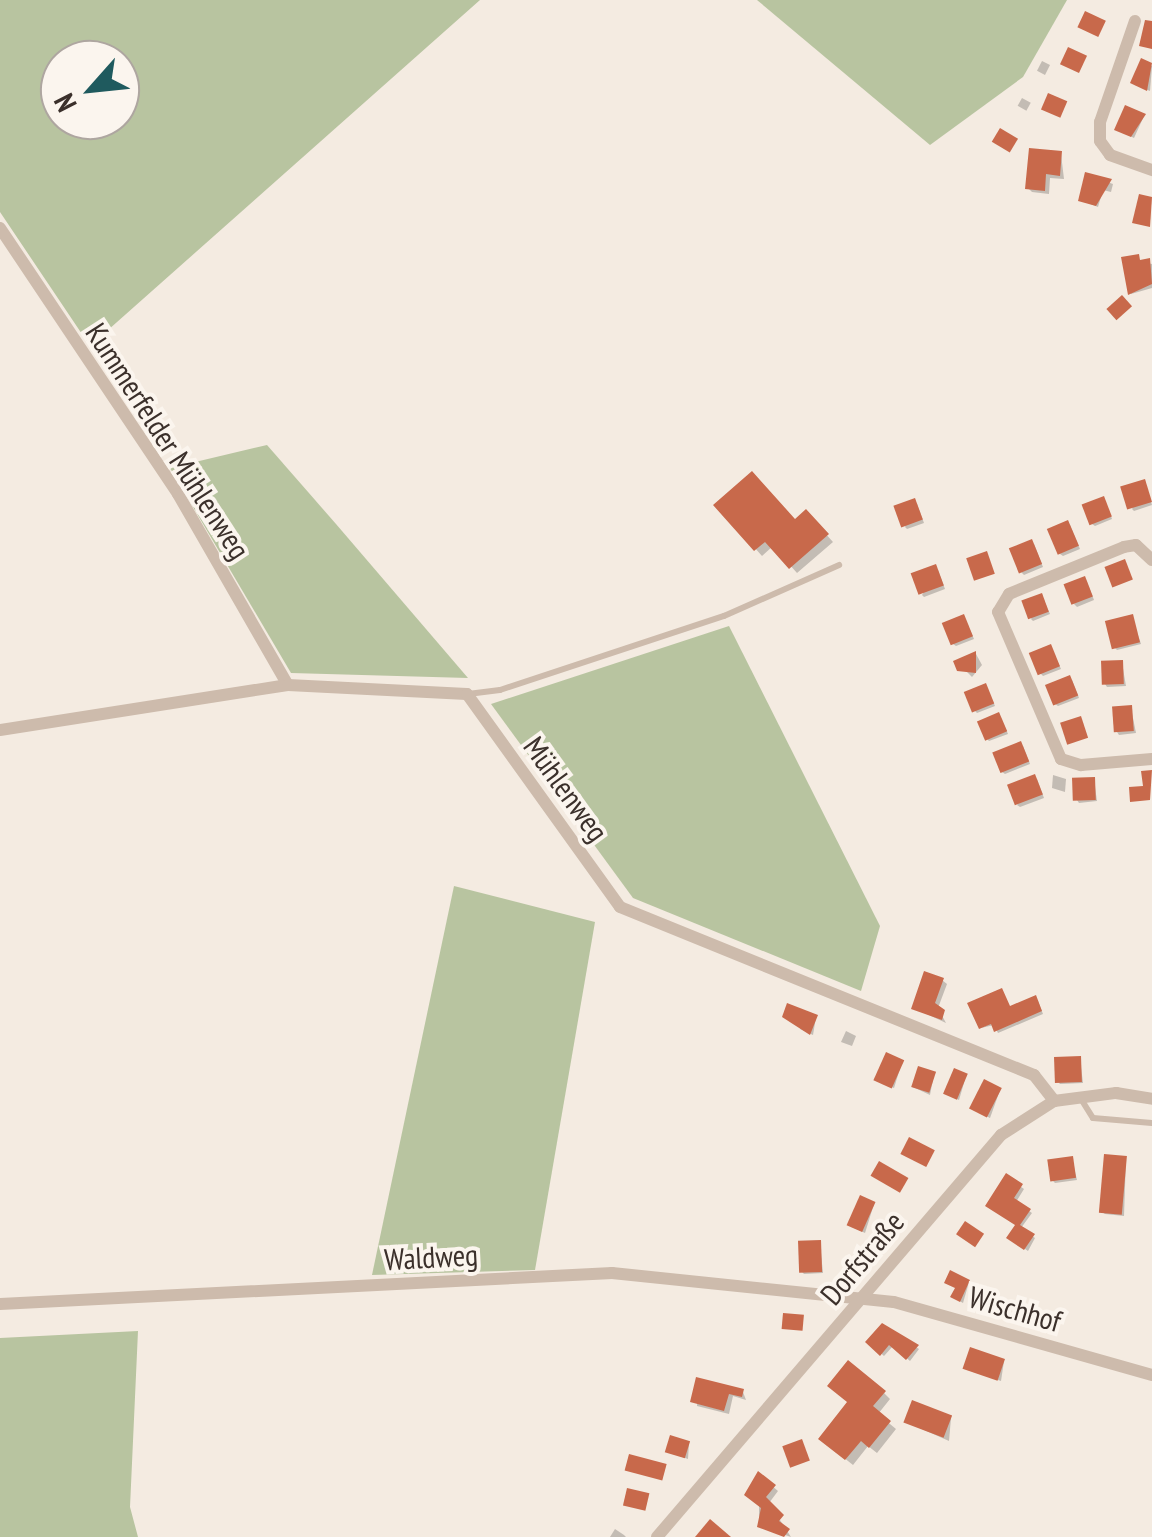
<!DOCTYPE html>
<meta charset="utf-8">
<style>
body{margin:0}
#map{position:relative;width:1152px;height:1537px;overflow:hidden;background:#f4ebe1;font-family:"PT Sans Narrow",sans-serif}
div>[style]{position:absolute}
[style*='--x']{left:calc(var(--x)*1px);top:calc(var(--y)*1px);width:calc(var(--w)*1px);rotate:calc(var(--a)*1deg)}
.green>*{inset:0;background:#b8c4a0}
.shadow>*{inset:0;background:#0003;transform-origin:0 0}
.building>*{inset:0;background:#c8694b;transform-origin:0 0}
.service>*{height:6px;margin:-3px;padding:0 3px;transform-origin:3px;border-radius:3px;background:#cdbbac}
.minor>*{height:12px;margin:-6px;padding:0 6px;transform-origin:6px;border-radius:6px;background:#cdbbac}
span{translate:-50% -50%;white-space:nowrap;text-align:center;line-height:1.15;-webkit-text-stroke:8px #fbf5ee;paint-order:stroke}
.street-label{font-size:30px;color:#3b302b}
.north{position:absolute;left:40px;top:40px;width:100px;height:100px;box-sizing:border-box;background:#fbf5ee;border:2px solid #aea6a0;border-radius:50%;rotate:243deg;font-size:28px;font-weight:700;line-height:40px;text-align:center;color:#3b302b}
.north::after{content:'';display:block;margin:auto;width:35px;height:45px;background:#1f5a5e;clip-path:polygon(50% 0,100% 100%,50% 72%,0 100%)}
</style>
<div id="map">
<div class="green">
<i style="clip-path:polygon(evenodd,0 0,480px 0,90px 346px,0 212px,0 0,60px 60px,120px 60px,120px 120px,60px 120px,60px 60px)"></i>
<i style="clip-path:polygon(757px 0,1067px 0,1023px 77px,930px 145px)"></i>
<i style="clip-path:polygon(267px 445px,336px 524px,468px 678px,291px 673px,170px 468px)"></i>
<i style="clip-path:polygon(729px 626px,880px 926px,861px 991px,633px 898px,491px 704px)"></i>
<i style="clip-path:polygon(454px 886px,595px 922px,535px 1270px,372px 1275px)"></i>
<i style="clip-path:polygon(138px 1331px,130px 1507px,138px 1537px,0 1537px,0 1338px)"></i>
</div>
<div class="shadow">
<i style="left:1042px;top:61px;width:9px;height:11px;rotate:27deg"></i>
<i style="clip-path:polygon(1142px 61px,1152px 66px,1150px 91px,1135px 85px)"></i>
<i style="left:1022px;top:98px;width:10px;height:9px;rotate:29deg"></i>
<i style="clip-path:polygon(1144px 116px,1134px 138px,1120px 131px)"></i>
<i style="clip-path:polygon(1061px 154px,1064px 179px,1050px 178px,1049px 194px,1032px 192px,1028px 188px)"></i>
<i style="clip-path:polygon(1087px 175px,1113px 184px,1111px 192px,1103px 190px,1098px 207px,1080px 200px)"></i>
<i style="clip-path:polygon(1124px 259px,1152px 264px,1152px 288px,1131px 294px)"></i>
<i style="clip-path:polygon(1146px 485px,1152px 505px,1134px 511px,1132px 509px)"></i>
<i style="clip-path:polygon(1105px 501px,1112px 519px,1095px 526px,1092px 524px)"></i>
<i style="clip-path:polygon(917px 504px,924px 523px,907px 529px,905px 527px)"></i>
<i style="clip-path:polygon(717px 505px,795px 522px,806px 512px,833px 542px,797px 573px,773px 546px,762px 556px)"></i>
<i style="clip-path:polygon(1070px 525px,1080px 549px,1063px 556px,1060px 554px)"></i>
<i style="clip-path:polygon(1034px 544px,1043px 567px,1024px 575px,1021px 572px)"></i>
<i style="clip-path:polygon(938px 570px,945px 589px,924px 597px,922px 595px)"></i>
<i style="clip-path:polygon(1087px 582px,1094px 600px,1077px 607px,1074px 604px)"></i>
<i style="clip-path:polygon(1043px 598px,1050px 614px,1033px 621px,1031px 619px)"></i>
<i style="clip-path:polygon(964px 616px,974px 639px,956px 646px,953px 644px)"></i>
<i style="clip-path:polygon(1132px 617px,1141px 644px,1117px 650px,1115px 648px)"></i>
<i style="clip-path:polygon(1051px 647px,1061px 669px,1043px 676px,1040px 673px)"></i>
<i style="clip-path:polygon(976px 654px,982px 665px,972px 677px,957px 662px)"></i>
<i style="clip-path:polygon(1122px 663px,1126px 686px,1107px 687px,1105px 684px)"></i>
<i style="clip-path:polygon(1072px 680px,1079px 698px,1058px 706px,1055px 704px)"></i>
<i style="clip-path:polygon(987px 688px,995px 706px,977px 713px,975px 711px)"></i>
<i style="clip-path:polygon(1131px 708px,1136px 733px,1119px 735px,1117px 732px)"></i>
<i style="clip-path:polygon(1001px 718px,1008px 734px,989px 741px,987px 739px)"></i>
<i style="clip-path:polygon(1023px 746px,1030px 764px,1005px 774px,1002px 772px)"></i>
<i style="clip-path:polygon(1053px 775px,1066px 779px,1065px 792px,1052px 788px)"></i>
<i style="clip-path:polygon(1037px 779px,1044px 798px,1020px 807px,1017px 805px)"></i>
<i style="clip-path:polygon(1094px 780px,1097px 801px,1079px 803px,1077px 800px)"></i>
<i style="clip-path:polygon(942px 980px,947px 984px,938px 1008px,946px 1023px,914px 1008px)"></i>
<i style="clip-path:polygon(1038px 1001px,1043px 1014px,998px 1033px,994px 1025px,981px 1028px)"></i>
<i style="clip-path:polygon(816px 1017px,813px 1035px,800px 1029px,802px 1024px)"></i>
<i style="clip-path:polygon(846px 1031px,856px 1036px,852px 1046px,841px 1042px)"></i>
<i style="clip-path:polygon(1080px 1059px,1083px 1083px,1060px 1084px,1058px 1082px)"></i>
<i style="clip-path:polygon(902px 1062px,894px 1088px,879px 1082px)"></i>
<i style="clip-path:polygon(934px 1074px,930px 1095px,913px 1087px)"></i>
<i style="clip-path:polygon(966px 1076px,959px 1100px,948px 1095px)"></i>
<i style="clip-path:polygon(1000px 1090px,990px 1118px,976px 1111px)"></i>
<i style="clip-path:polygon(1126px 1158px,1124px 1216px,1105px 1214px,1102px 1212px)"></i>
<i style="clip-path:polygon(1072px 1159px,1077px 1180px,1055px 1183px,1052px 1180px)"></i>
<i style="clip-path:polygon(1007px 1177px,1024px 1189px,1016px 1202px,1032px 1213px,1021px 1228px,1035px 1238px,1028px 1251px,1012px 1240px,1017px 1226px)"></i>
<i style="clip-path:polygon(874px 1204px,865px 1233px,852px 1227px)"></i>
<i style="clip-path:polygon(820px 1243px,823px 1273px,804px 1274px,801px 1271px)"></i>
<i style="clip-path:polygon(969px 1282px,963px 1303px,956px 1299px)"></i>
<i style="clip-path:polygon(882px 1326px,919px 1349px,910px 1361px,893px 1346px,884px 1356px,868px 1342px)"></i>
<i style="clip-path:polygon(1004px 1361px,1001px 1381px,966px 1369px)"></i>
<i style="clip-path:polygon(698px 1380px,743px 1392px,746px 1400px,733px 1396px,729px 1414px,697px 1406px)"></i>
<i style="clip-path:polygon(884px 1393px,890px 1399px,878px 1414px,896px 1429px,877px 1453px,868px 1446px,853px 1465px,828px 1445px)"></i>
<i style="clip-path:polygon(951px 1418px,949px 1441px,906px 1422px)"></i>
<i style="clip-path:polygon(689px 1443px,688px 1459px,668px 1452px)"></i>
<i style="clip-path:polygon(759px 1475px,778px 1491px,769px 1503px,791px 1537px,759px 1526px)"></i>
<i style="clip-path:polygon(615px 1529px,624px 1535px,626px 1537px,610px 1537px)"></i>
</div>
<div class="building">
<i style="left:1085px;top:11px;width:23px;height:18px;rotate:25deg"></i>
<i style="clip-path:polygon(1145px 20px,1152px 21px,1152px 49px,1139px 46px)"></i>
<i style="left:1068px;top:47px;width:21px;height:19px;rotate:25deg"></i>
<i style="clip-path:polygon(1141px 58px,1152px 63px,1147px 91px,1130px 83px)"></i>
<i style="left:1048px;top:93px;width:21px;height:18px;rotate:23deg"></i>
<i style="clip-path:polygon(1125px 105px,1146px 114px,1131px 137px,1114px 130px)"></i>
<i style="left:1000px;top:128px;width:21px;height:16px;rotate:31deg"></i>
<i style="clip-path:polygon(1029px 148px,1062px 151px,1060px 176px,1046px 174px,1045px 191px,1025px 189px)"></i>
<i style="clip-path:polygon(1085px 172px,1112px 179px,1096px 206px,1078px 201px)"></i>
<i style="clip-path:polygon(1139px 194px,1152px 197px,1150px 227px,1132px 223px)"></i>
<i style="clip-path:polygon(1139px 254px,1140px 260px,1150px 258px,1152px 284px,1128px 295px,1121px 257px)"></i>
<i style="left:1122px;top:295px;width:15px;height:21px;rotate:48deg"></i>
<i style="clip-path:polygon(752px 471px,795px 519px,806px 509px,829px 534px,789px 569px,765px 542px,754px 551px,713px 505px)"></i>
<i style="left:1145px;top:479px;width:24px;height:26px;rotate:73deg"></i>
<i style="left:1104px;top:496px;width:22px;height:24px;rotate:69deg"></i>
<i style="left:915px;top:498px;width:23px;height:23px;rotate:70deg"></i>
<i style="left:1068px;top:520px;width:28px;height:23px;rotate:67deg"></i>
<i style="left:1032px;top:539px;width:27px;height:25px;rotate:68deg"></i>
<i style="left:987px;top:551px;width:24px;height:22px;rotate:71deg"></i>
<i style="left:1125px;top:559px;width:22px;height:22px;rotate:69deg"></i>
<i style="left:936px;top:564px;width:23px;height:27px;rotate:70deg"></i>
<i style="left:1085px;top:576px;width:22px;height:23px;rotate:69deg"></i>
<i style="left:1042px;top:593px;width:20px;height:22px;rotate:70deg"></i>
<i style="left:964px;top:614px;width:24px;height:24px;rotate:68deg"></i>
<i style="left:1133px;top:614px;width:29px;height:29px;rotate:76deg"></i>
<i style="left:1051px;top:644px;width:24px;height:24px;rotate:68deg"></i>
<i style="clip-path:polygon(976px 651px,976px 673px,957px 671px,953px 661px)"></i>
<i style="left:1123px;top:660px;width:24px;height:22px;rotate:88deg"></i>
<i style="left:1070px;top:675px;width:22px;height:27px;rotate:68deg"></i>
<i style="left:986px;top:683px;width:22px;height:24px;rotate:68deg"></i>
<i style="left:1132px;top:705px;width:26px;height:20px;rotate:86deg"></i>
<i style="left:999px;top:712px;width:21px;height:24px;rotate:67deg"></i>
<i style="left:1081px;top:716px;width:23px;height:22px;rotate:72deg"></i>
<i style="left:1021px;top:741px;width:22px;height:31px;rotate:68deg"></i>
<i style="clip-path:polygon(1152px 770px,1150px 800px,1130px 802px,1129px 787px,1143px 786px,1141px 771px)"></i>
<i style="left:1035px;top:774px;width:22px;height:30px;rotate:69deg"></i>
<i style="left:1095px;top:777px;width:23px;height:23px;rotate:88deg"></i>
<i style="clip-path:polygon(924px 971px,944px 978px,935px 1003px,945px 1010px,942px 1020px,911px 1009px)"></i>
<i style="clip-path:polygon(1002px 988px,1010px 1006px,1036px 995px,1042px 1011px,994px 1032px,991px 1024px,979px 1029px,967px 1003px)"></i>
<i style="clip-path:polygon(787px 1003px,818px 1015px,810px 1035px,782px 1017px)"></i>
<i style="left:886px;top:1052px;width:20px;height:31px;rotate:24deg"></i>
<i style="left:1081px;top:1056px;width:26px;height:27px;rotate:88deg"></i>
<i style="left:918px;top:1066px;width:19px;height:22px;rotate:18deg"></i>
<i style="left:954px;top:1068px;width:15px;height:28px;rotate:23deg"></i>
<i style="left:984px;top:1079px;width:20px;height:33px;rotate:27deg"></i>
<i style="left:909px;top:1137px;width:29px;height:19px;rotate:27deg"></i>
<i style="left:1104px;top:1154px;width:23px;height:59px;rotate:5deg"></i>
<i style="left:1073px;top:1156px;width:22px;height:26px;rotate:82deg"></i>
<i style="left:879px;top:1161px;width:34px;height:17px;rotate:30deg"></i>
<i style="clip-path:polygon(1006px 1173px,1023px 1184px,1014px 1198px,1031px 1209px,1020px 1225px,1035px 1234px,1024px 1250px,1006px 1238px,1015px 1225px,985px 1206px)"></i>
<i style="left:860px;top:1195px;width:17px;height:33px;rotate:24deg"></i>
<i style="left:965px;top:1221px;width:23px;height:16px;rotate:34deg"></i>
<i style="left:821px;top:1240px;width:32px;height:23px;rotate:88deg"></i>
<i style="clip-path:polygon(950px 1270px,970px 1280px,960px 1302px,950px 1297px,955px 1288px,944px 1283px)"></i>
<i style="left:783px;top:1313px;width:21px;height:16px;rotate:5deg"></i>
<i style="clip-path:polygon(882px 1323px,919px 1345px,906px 1360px,889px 1345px,880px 1356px,865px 1342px)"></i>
<i style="left:970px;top:1347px;width:37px;height:23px;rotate:19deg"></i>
<i style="clip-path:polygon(848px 1360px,886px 1391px,873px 1406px,891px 1421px,869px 1448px,861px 1441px,845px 1460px,818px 1439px,847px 1402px,827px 1386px)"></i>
<i style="clip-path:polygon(696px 1377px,744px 1389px,742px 1397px,729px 1394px,724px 1411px,690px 1402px)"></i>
<i style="left:912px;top:1400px;width:43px;height:24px;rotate:21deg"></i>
<i style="left:670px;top:1435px;width:21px;height:18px;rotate:17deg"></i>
<i style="left:802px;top:1439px;width:23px;height:21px;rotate:70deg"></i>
<i style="left:629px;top:1454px;width:39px;height:17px;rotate:15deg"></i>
<i style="clip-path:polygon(758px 1471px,776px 1485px,766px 1497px,784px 1515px,779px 1521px,790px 1529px,784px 1537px,757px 1527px,761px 1508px,744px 1495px)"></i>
<i style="left:627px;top:1488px;width:23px;height:18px;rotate:13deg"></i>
<i style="clip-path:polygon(710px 1519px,731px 1537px,695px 1537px)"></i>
</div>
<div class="service">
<i style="--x:468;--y:694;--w:32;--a:-7"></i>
<i style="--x:500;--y:690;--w:236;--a:-18.3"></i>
<i style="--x:724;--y:616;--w:126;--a:-23.9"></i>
<i style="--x:1081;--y:1099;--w:22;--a:58"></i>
<i style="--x:1093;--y:1118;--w:59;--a:4.8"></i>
</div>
<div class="minor">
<i style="--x:1135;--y:21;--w:107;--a:109.1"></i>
<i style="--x:1100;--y:122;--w:19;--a:90"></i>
<i style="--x:1100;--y:141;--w:17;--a:54"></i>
<i style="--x:1110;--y:155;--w:45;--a:19.7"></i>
<i style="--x:0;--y:228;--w:320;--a:56.2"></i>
<i style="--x:178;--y:494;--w:220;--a:60.1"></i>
<i style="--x:1152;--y:560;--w:22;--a:-137"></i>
<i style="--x:1136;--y:545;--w:12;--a:171"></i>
<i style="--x:1124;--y:547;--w:124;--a:157.8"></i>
<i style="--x:1009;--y:594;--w:21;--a:121"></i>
<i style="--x:998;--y:612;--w:160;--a:66.8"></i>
<i style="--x:1061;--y:759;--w:21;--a:17"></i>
<i style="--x:1081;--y:765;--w:71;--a:-4.8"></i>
<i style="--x:0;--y:730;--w:291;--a:-8.9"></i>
<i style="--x:288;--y:685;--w:179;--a:2.9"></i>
<i style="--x:467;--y:694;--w:262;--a:54.3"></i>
<i style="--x:620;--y:907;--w:447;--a:22.1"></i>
<i style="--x:1034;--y:1075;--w:33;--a:52"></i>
<i style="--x:0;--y:1304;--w:613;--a:-2.9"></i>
<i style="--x:612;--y:1273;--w:283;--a:5.9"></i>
<i style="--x:894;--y:1302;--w:268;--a:15.8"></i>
<i style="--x:657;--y:1537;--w:529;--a:-49.45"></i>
<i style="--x:1001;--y:1135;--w:63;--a:-32.7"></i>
<i style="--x:1054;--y:1101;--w:63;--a:-7.4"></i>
<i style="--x:1116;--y:1093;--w:36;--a:9"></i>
</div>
<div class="street-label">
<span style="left:168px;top:441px;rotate:57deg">Kummerfelder Mühlenweg</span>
<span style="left:566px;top:789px;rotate:54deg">Mühlenweg</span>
<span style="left:431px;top:1257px;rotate:-3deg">Waldweg</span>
<span style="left:862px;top:1258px;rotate:-50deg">Dorfstraße</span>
<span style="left:1015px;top:1309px;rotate:16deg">Wischhof</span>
</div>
<div class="north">N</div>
</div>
